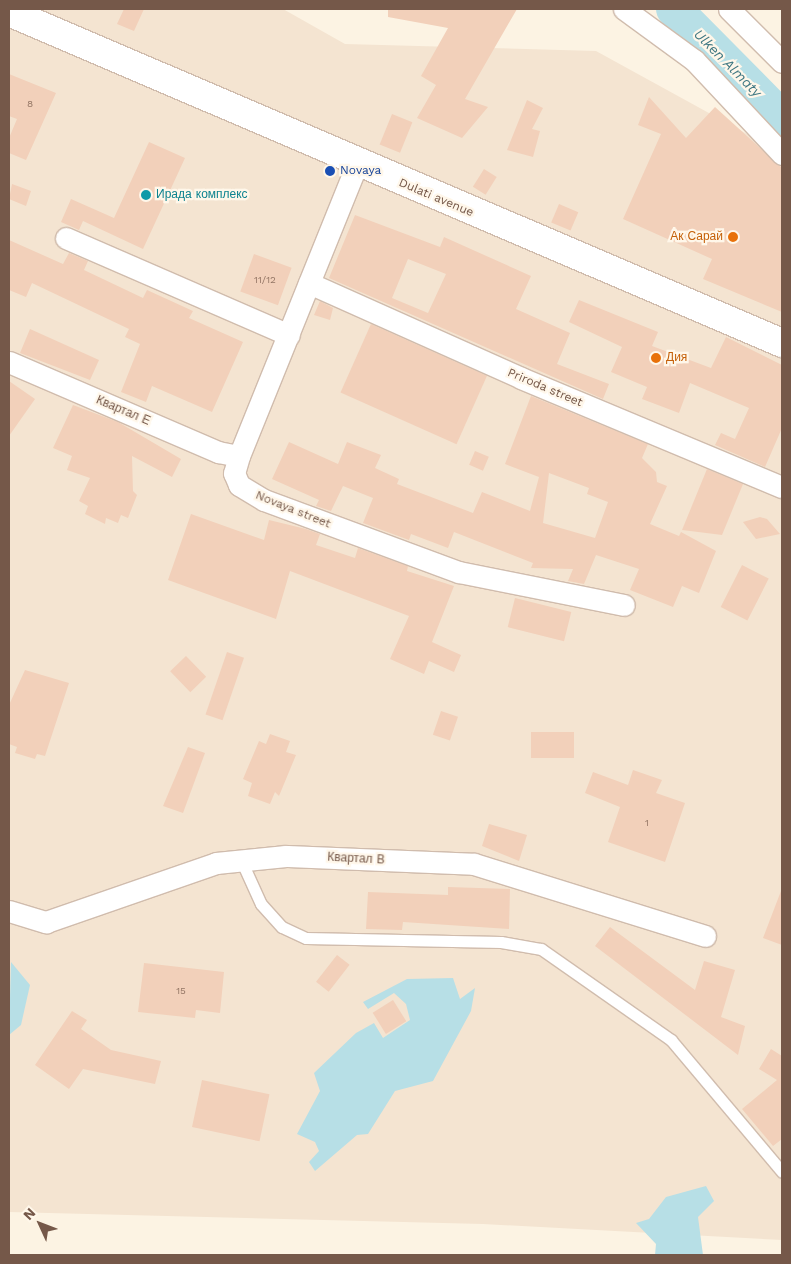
<!DOCTYPE html>
<meta charset="utf-8">
<style>
body{margin:0}
#map{position:relative;width:791px;height:1264px;overflow:hidden;background:#fcf3e3;font-family:"Work Sans",sans-serif}
div>[style]{position:absolute}
[style*='--x']{left:calc(var(--x)*1px);top:calc(var(--y)*1px);width:calc(var(--w)*1px);rotate:calc(var(--a)*1deg)}
.residential>*{inset:0;background:#f4e4d1}
.water>*{inset:0;background:#b7dfe6}
.river>*{height:36px;margin:-18px;padding:0 18px;transform-origin:18px;border-radius:18px;background:#b7dfe6}
.building>*{inset:0;background:#f2d0ba;transform-origin:0 0}
.roads{filter:drop-shadow(1px 0 #d0bcad) drop-shadow(-1px 0 #d0bcad) drop-shadow(0 1px #d0bcad) drop-shadow(0 -1px #d0bcad)}
.lane>*{height:11px;margin:-5.5px;padding:0 5.5px;transform-origin:5.5px;border-radius:5.5px;background:#fff}
.street>*{height:21px;margin:-10.5px;padding:0 10.5px;transform-origin:10.5px;border-radius:10.5px;background:#fff}
.secondary>*{height:28px;margin:-14px;padding:0 14px;transform-origin:14px;border-radius:14px;background:#fff}
.dots>*{width:14px;height:14px;translate:-50% -50%;box-sizing:border-box;border:2px solid #fff7ea;border-radius:50%}
span{translate:-50% -50%;white-space:nowrap;text-align:center;line-height:1.15;-webkit-text-stroke:4.5px #fff7ea;paint-order:stroke}
.number-label{font-size:10px;color:#947665}
.number-label span{-webkit-text-stroke-width:0}
.transit-label{font-size:12px;color:#164399}
.left{translate:0 -50%;text-align:left}
.culture-label{font-size:12px;color:#0d838f}
.street-label{font-size:12px;color:#755849}
.food-label{font-size:12px;color:#c56008}
.right{translate:-100% -50%;text-align:right}
.water-label{font-size:14px;color:#3f7782;font-style:italic}
.frame{position:absolute;inset:0;border:10px solid #755849;pointer-events:none}
.north{position:absolute;left:15px;top:1199px;width:50px;height:50px;-webkit-text-stroke:4px #fff7ea;paint-order:stroke;rotate:313deg;font-size:14px;font-weight:700;line-height:20px;text-align:center;color:#755849}
.north::after{content:'';display:block;margin:auto;width:18px;height:22px;background:#755849;clip-path:polygon(50% 0,100% 100%,50% 72%,0 100%)}
</style>
<div id="map">
<div class="residential">
<i style="clip-path:polygon(9px 9px,283px 9px,345px 44px,596px 51px,782px 153px,782px 1240px,483px 1224px,9px 1212px)"></i>
</div>
<div class="water">
<i style="clip-path:polygon(11px 962px,30px 985px,21px 1025px,9px 1035px)"></i>
<i style="clip-path:polygon(453px 978px,460px 999px,475px 988px,471px 1011px,433px 1081px,395px 1091px,368px 1134px,357px 1135px,315px 1171px,309px 1162px,319px 1151px,315px 1142px,297px 1134px,320px 1091px,314px 1073px,356px 1033px,374px 1023px,383px 1038px,410px 1020px,406px 1004px,394px 993px,368px 1009px,363px 1002px,407px 979px)"></i>
<i style="clip-path:polygon(706px 1186px,714px 1201px,698px 1217px,703px 1255px,655px 1255px,656px 1244px,636px 1223px,649px 1219px,666px 1197px)"></i>
</div>
<div class="river">
<i style="--x:674;--y:9;--w:153;--a:45.3"></i>
</div>
<div class="building">
<i style="clip-path:polygon(124px 9px,144px 9px,134px 31px,117px 24px)"></i>
<i style="clip-path:polygon(388px 9px,517px 9px,465px 99px,488px 107px,462px 138px,417px 118px,436px 85px,421px 76px,448px 28px,388px 17px)"></i>
<i style="clip-path:polygon(9px 74px,56px 93px,26px 160px,9px 153px,9px 138px,17px 119px,9px 116px)"></i>
<i style="clip-path:polygon(649px 97px,686px 138px,715px 107px,782px 168px,782px 312px,703px 279px,712px 259px,623px 219px,661px 134px,638px 125px)"></i>
<i style="clip-path:polygon(527px 100px,543px 108px,532px 129px,540px 131px,533px 157px,507px 150px)"></i>
<i style="left:392px;top:114px;width:22px;height:33px;rotate:22deg"></i>
<i style="clip-path:polygon(149px 142px,185px 158px,143px 249px,83px 221px,79px 230px,61px 222px,71px 199px,114px 218px)"></i>
<i style="left:484px;top:169px;width:15px;height:21px;rotate:32deg"></i>
<i style="clip-path:polygon(12px 184px,31px 191px,26px 206px,9px 199px)"></i>
<i style="left:559px;top:204px;width:21px;height:20px;rotate:23deg"></i>
<i style="clip-path:polygon(evenodd,355px 215px,440px 247px,444px 237px,531px 276px,516px 309px,570px 333px,557px 364px,609px 384px,603px 399px,329px 278px,355px 215px,408px 259px,446px 274px,428px 313px,392px 298px,408px 259px)"></i>
<i style="clip-path:polygon(9px 240px,63px 264px,69px 253px,88px 261px,84px 270px,143px 298px,147px 290px,193px 311px,189px 318px,243px 342px,212px 412px,152px 386px,146px 402px,121px 392px,140px 344px,125px 337px,129px 329px,32px 283px,26px 297px,9px 290px)"></i>
<i style="left:254px;top:254px;width:40px;height:40px;rotate:20deg"></i>
<i style="clip-path:polygon(579px 300px,658px 332px,652px 346px,711px 368px,726px 337px,782px 365px,782px 428px,765px 467px,715px 445px,721px 433px,735px 439px,749px 408px,690px 383px,679px 413px,642px 399px,647px 387px,611px 372px,622px 347px,569px 322px)"></i>
<i style="clip-path:polygon(320px 301px,333px 308px,330px 320px,314px 315px)"></i>
<i style="left:371px;top:324px;width:127px;height:75px;rotate:24deg"></i>
<i style="clip-path:polygon(30px 329px,99px 360px,90px 380px,20px 353px)"></i>
<i style="clip-path:polygon(9px 381px,35px 399px,9px 436px)"></i>
<i style="clip-path:polygon(evenodd,531px 396px,648px 444px,642px 458px,656px 472px,657px 482px,667px 486px,650px 524px,679px 536px,681px 532px,716px 551px,699px 593px,682px 586px,673px 607px,630px 590px,639px 569px,596px 555px,584px 584px,568px 581px,573px 569px,531px 568px,533px 563px,454px 532px,448px 548px,411px 534px,409px 540px,363px 523px,373px 498px,343px 486px,331px 511px,316px 506px,319px 500px,272px 479px,289px 442px,338px 464px,347px 442px,381px 455px,375px 468px,399px 479px,397px 484px,473px 513px,482px 492px,530px 511px,539px 477px,505px 464px,531px 396px,549px 473px,589px 488px,587px 494px,608px 502px,595px 538px,543px 523px,549px 473px)"></i>
<i style="clip-path:polygon(73px 405px,118px 422px,181px 459px,172px 477px,132px 456px,133px 491px,137px 495px,128px 518px,121px 515px,118px 523px,106px 518px,105px 524px,85px 514px,88px 506px,79px 501px,90px 478px,67px 470px,72px 456px,53px 448px)"></i>
<i style="left:475px;top:451px;width:15px;height:15px;rotate:23deg"></i>
<i style="clip-path:polygon(707px 469px,743px 484px,722px 535px,682px 530px)"></i>
<i style="clip-path:polygon(191px 514px,264px 540px,269px 520px,306px 529px,320px 534px,316px 545px,355px 558px,358px 548px,408px 566px,407px 571px,454px 586px,432px 642px,461px 655px,454px 672px,429px 661px,424px 674px,390px 659px,409px 616px,290px 571px,276px 619px,168px 580px)"></i>
<i style="clip-path:polygon(760px 517px,767px 519px,780px 534px,756px 539px,743px 522px)"></i>
<i style="left:742px;top:565px;width:30px;height:47px;rotate:27deg"></i>
<i style="left:515px;top:598px;width:58px;height:30px;rotate:14deg"></i>
<i style="left:227px;top:652px;width:18px;height:66px;rotate:19deg"></i>
<i style="left:186px;top:656px;width:29px;height:22px;rotate:46deg"></i>
<i style="clip-path:polygon(25px 670px,69px 683px,45px 756px,37px 754px,35px 759px,15px 753px,17px 747px,9px 744px,9px 705px)"></i>
<i style="left:441px;top:711px;width:18px;height:25px;rotate:19deg"></i>
<i style="left:574px;top:732px;width:26px;height:43px;rotate:90deg"></i>
<i style="clip-path:polygon(270px 734px,290px 741px,286px 752px,296px 755px,279px 796px,275px 792px,270px 804px,248px 796px,252px 783px,243px 779px,259px 741px,266px 744px)"></i>
<i style="clip-path:polygon(188px 747px,205px 753px,183px 813px,163px 806px)"></i>
<i style="clip-path:polygon(633px 770px,662px 780px,656px 793px,685px 803px,665px 862px,608px 842px,620px 807px,585px 793px,593px 772px,628px 785px)"></i>
<i style="clip-path:polygon(489px 824px,527px 835px,519px 861px,482px 846px)"></i>
<i style="clip-path:polygon(448px 887px,510px 889px,509px 929px,403px 922px,402px 930px,366px 929px,368px 892px,448px 895px)"></i>
<i style="clip-path:polygon(781px 891px,782px 891px,782px 945px,763px 938px)"></i>
<i style="clip-path:polygon(610px 927px,695px 990px,704px 961px,735px 970px,721px 1017px,745px 1026px,738px 1055px,595px 946px)"></i>
<i style="left:337px;top:955px;width:16px;height:34px;rotate:38deg"></i>
<i style="clip-path:polygon(144px 963px,224px 972px,220px 1013px,196px 1010px,195px 1018px,138px 1012px)"></i>
<i style="left:393px;top:1000px;width:25px;height:24px;rotate:58deg"></i>
<i style="clip-path:polygon(72px 1011px,87px 1020px,81px 1029px,111px 1050px,161px 1061px,155px 1084px,83px 1069px,69px 1089px,35px 1065px)"></i>
<i style="clip-path:polygon(771px 1049px,782px 1056px,782px 1139px,773px 1146px,742px 1109px,777px 1080px,759px 1069px)"></i>
<i style="left:202px;top:1080px;width:69px;height:48px;rotate:12deg"></i>
</div>
<div class="roads">
<div class="lane">
<i style="--x:241;--y:860;--w:48;--a:65.6"></i>
<i style="--x:261;--y:904;--w:31;--a:48"></i>
<i style="--x:282;--y:927;--w:26;--a:25"></i>
<i style="--x:306;--y:938;--w:195;--a:1.2"></i>
<i style="--x:501;--y:942;--w:41;--a:9.9"></i>
<i style="--x:541;--y:949;--w:159;--a:35"></i>
<i style="--x:671;--y:1040;--w:172;--a:49.9"></i>
</div>
<div class="street">
<i style="--x:624;--y:9;--w:87;--a:36.1"></i>
<i style="--x:694;--y:60;--w:129;--a:46.9"></i>
<i style="--x:729;--y:9;--w:75;--a:45"></i>
<i style="--x:357;--y:164;--w:315;--a:112"></i>
<i style="--x:239;--y:456;--w:18;--a:106"></i>
<i style="--x:234;--y:473;--w:13;--a:67"></i>
<i style="--x:239;--y:485;--w:29;--a:31"></i>
<i style="--x:264;--y:500;--w:208;--a:20.3"></i>
<i style="--x:459;--y:572;--w:168;--a:11.3"></i>
<i style="--x:66;--y:238;--w:243;--a:23.5"></i>
<i style="--x:309;--y:283;--w:232;--a:24.1"></i>
<i style="--x:521;--y:378;--w:283;--a:22.7"></i>
<i style="--x:9;--y:362;--w:228;--a:23.3"></i>
<i style="--x:218;--y:452;--w:21;--a:11"></i>
<i style="--x:9;--y:911;--w:39;--a:17"></i>
<i style="--x:46;--y:922;--w:180;--a:-19.1"></i>
<i style="--x:216;--y:863;--w:70;--a:-5.7"></i>
<i style="--x:286;--y:856;--w:188;--a:2.4"></i>
<i style="--x:474;--y:864;--w:242;--a:17.3"></i>
</div>
<div class="secondary">
<i style="--x:9;--y:12;--w:841;--a:23.18"></i>
</div>
</div>
<div class="dots">
<i style="left:330px;top:171px;background:#1a4fb4"></i>
<i style="left:146px;top:195px;background:#0f9aa8"></i>
<i style="left:733px;top:237px;background:#e8710a"></i>
<i style="left:656px;top:358px;background:#e8710a"></i>
</div>
<div class="number-label">
<span style="left:30px;top:104px">8</span>
<span style="left:265px;top:280px">11/12</span>
<span style="left:647px;top:823px">1</span>
<span style="left:181px;top:991px">15</span>
</div>
<div class="transit-label">
<span class="left" style="left:340px;top:171px">Novaya</span>
</div>
<div class="culture-label">
<span class="left" style="left:156px;top:195px">Ирада комплекс</span>
</div>
<div class="street-label">
<span style="left:436px;top:198px;rotate:23deg">Dulati avenue</span>
<span style="left:545px;top:388px;rotate:23deg">Priroda street</span>
<span style="left:123px;top:411px;rotate:23deg">Квартал Е</span>
<span style="left:293px;top:510px;rotate:22deg">Novaya street</span>
<span style="left:356px;top:859px;rotate:3deg">Квартал В</span>
</div>
<div class="food-label">
<span class="right" style="left:723px;top:237px">Ак Сарай</span>
<span class="left" style="left:666px;top:358px">Дия</span>
</div>
<div class="water-label">
<span style="left:728px;top:63px;rotate:45deg">Ulken Almaty</span>
</div>
<div class="frame"></div>
<div class="north">N</div>
</div>
